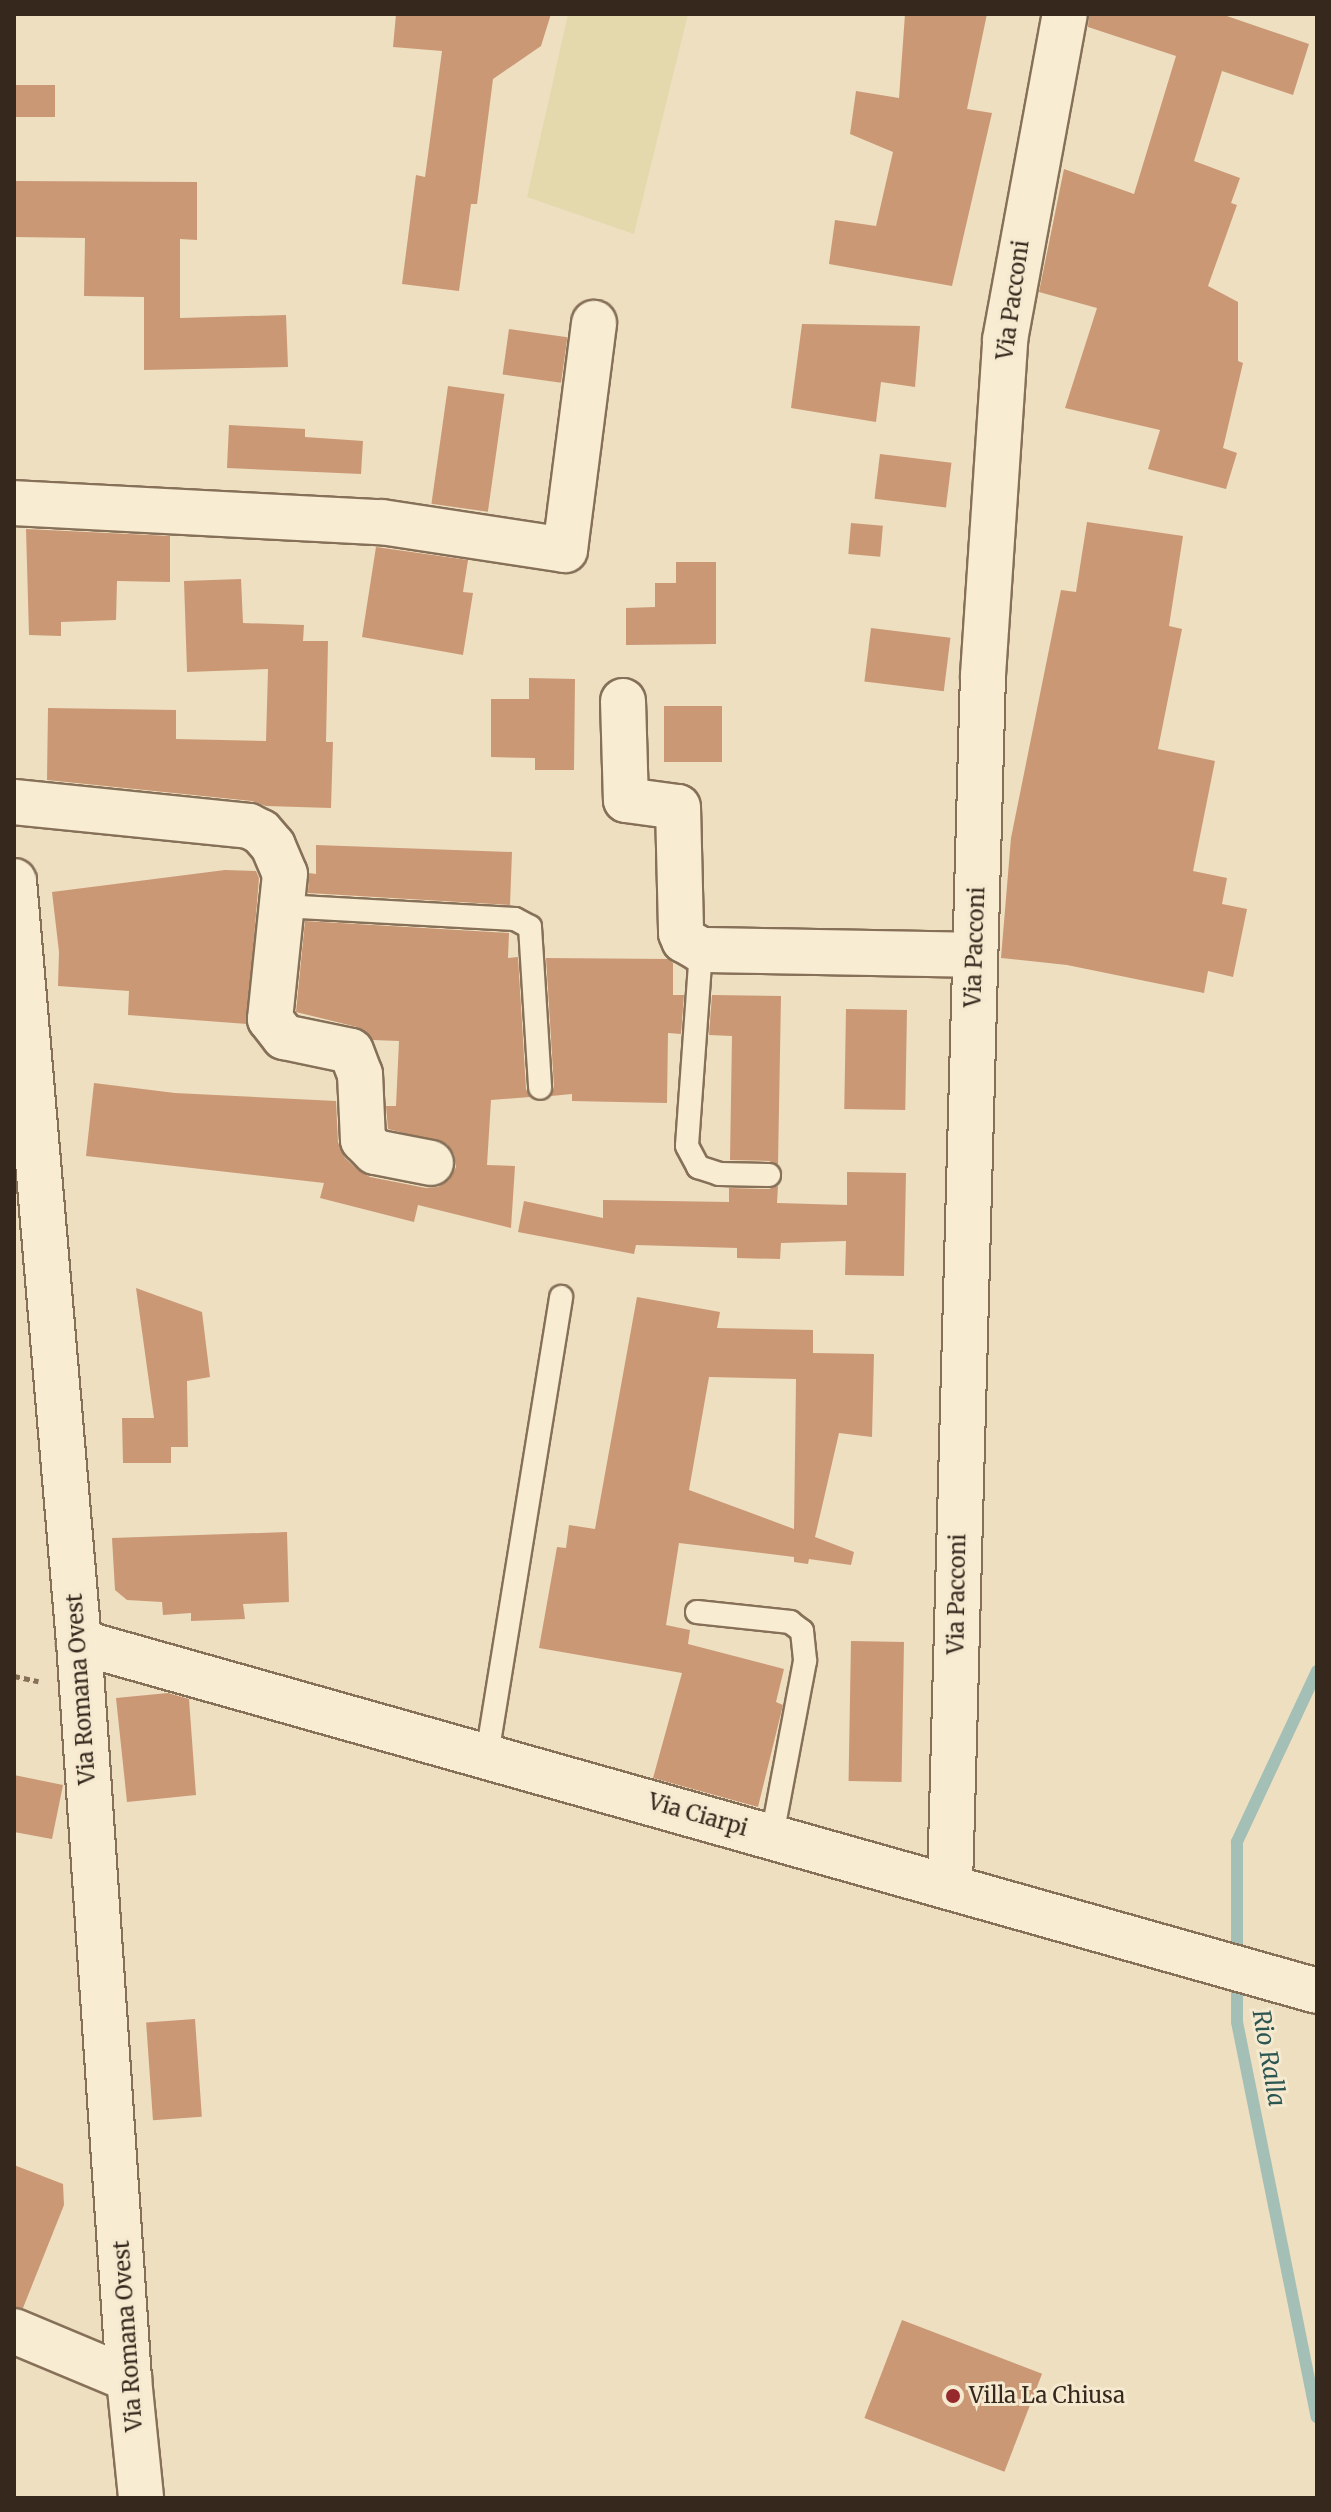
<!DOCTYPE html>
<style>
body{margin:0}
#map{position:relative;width:1331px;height:2512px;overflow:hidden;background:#eddfc0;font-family:Merriweather,serif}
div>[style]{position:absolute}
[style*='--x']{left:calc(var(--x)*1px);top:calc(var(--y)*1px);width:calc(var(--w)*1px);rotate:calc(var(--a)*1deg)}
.farmland>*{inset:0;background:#e3d9ad}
.stream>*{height:12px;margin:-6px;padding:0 6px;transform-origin:6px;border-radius:6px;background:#a3bfb6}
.building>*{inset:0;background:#cb9876;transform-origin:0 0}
.path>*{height:5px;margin-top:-2.5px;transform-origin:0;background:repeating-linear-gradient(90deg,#867058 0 6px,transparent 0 10px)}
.roads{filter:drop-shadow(2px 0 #867058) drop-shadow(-2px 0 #867058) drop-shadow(0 2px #867058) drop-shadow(0 -2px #867058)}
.service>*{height:22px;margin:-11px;padding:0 11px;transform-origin:11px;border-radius:11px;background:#f8ecd3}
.minor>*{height:44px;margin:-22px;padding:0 22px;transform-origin:22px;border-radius:22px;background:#f8ecd3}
.tertiary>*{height:44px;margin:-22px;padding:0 22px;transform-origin:22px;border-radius:22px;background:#f8ecd3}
.dots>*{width:22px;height:22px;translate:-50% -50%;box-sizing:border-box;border:4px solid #f5e9cf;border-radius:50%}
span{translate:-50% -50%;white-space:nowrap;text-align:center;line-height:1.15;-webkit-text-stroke:6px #f5e9cf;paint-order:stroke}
.street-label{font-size:22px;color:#36281d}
.poi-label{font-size:22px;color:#36281d}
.left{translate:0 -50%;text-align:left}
.water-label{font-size:24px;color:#2c5652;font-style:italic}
.frame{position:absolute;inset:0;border:16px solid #36281d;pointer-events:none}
</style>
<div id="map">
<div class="farmland">
<i style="clip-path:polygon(568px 14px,688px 14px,634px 234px,527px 197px)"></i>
</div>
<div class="stream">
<i style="--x:1317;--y:1671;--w:189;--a:115.1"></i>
<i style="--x:1237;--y:1842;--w:180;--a:90"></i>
<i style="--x:1237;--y:2022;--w:403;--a:78.6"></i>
</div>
<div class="building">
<i style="clip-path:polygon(396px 14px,551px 14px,541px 46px,493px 79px,477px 204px,471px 204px,459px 291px,402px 284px,416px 175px,425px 177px,442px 51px,393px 47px)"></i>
<i style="clip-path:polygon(905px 14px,987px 14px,967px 109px,992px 113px,952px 286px,829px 264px,835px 220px,876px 226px,893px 152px,850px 134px,856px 91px,899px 98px)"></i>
<i style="clip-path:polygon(1089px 14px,1221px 14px,1309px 44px,1293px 95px,1222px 71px,1194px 161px,1240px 178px,1231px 203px,1237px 205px,1208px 286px,1238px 302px,1238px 361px,1243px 363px,1223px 448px,1237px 453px,1226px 489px,1148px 469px,1160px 430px,1065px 408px,1097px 308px,1039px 292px,1064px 169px,1134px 194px,1176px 56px,1088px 27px)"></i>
<i style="left:14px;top:85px;width:41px;height:32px"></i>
<i style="clip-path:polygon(16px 181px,197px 182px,197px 240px,180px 239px,180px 318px,286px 315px,288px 367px,144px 370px,144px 297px,84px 296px,85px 238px,15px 237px)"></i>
<i style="clip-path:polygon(802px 324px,920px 326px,915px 387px,881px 382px,876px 422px,791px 408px)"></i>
<i style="left:509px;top:329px;width:59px;height:46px;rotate:8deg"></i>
<i style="left:448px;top:386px;width:57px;height:119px;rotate:8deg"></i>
<i style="clip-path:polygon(229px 425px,305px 429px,305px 437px,363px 441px,361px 474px,227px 468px)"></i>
<i style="left:880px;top:454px;width:72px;height:45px;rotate:7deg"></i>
<i style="clip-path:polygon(1087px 522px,1183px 536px,1169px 626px,1182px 629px,1158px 749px,1215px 761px,1193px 871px,1227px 878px,1222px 904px,1247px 909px,1233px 977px,1208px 971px,1204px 993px,1067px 965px,1001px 958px,1011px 838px,1061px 590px,1076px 592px)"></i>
<i style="left:851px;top:523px;width:32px;height:31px;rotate:5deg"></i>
<i style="clip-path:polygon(26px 529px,170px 536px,170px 582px,117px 581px,116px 620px,61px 622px,61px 636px,29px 635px)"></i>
<i style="clip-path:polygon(376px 547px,468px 560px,463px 592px,473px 593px,463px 655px,362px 637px)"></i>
<i style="clip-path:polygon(676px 562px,716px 562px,716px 644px,626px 645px,626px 608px,655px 607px,655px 583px,676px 583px)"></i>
<i style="clip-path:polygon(241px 579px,243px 623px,304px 625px,303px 641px,328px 641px,326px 742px,333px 742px,331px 808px,266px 806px,252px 801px,47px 780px,48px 708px,176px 710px,176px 739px,266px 741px,268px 669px,187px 672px,184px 581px)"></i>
<i style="left:871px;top:628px;width:80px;height:54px;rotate:7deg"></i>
<i style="clip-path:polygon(529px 678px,575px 679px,574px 770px,535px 770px,535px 758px,491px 757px,491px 699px,529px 699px)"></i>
<i style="left:664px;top:706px;width:58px;height:56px"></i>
<i style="clip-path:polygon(316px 845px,512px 852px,510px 905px,308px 893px,309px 873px,316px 874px)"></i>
<i style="clip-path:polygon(225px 870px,256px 871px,259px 878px,247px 1024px,128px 1015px,129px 991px,58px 986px,59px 952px,52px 892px)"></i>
<i style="clip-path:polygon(305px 921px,509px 933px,508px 958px,518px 957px,526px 1089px,530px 1097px,491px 1100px,487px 1165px,515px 1166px,511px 1228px,418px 1205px,414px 1222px,320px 1198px,324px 1183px,86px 1156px,94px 1083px,175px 1093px,336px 1101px,338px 1142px,345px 1158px,358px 1170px,370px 1177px,426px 1188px,438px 1187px,449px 1180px,456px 1167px,454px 1154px,447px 1144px,388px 1129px,386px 1106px,396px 1106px,399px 1041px,373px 1040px,357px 1027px,296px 1012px)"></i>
<i style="clip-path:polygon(546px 958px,669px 959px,673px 963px,673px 995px,684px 995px,681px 1034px,668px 1033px,667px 1103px,572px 1101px,572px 1094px,551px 1096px,554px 1087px)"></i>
<i style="clip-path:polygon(712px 995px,781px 996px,778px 1165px,769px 1161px,730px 1160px,732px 1036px,709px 1035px)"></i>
<i style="left:846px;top:1009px;width:61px;height:100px;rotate:1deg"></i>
<i style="clip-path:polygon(847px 1172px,906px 1173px,904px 1276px,845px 1275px,846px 1241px,781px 1243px,780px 1259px,737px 1258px,737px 1248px,636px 1245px,634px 1254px,518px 1232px,524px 1201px,603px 1218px,603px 1200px,729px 1202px,729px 1188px,769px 1189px,778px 1186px,777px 1203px,847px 1205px)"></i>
<i style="clip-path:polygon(136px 1288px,202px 1312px,210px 1377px,187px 1381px,188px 1447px,171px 1447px,171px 1463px,123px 1463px,122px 1418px,154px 1418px)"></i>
<i style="clip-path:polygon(evenodd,637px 1297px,720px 1312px,717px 1328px,813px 1330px,813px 1353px,874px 1354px,872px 1437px,839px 1433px,815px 1537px,854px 1552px,851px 1565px,809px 1559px,808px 1564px,794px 1562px,794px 1557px,679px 1543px,666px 1625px,690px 1630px,688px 1644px,784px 1669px,776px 1702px,783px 1705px,758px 1807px,653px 1778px,682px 1673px,539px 1648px,557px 1547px,566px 1548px,569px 1525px,595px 1529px,637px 1297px,709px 1377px,796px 1379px,794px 1529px,689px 1490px,709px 1377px)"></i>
<i style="clip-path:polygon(287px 1532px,289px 1602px,243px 1604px,245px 1619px,191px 1621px,191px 1613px,163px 1615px,162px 1602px,127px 1600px,115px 1590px,112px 1538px)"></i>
<i style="left:851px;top:1641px;width:53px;height:140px;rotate:1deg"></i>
<i style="clip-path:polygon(168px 1693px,189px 1699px,196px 1795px,127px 1802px,116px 1698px)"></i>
<i style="clip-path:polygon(14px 1775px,63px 1785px,52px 1839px,14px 1832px)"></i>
<i style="left:195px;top:2019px;width:98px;height:49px;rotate:86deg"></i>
<i style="clip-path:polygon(14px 2165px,63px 2184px,64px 2205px,23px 2308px,14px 2307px)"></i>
<i style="left:902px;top:2320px;width:150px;height:105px;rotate:21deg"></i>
</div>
<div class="path">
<i style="--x:14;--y:1676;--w:25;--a:12"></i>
</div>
<div class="roads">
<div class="service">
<i style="--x:282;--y:906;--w:233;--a:3.2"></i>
<i style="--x:515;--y:919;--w:17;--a:28"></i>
<i style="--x:530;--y:927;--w:161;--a:86.4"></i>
<i style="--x:701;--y:950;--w:196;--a:94.1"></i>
<i style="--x:687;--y:1146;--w:24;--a:62"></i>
<i style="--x:698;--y:1167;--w:22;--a:18"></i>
<i style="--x:719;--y:1174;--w:50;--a:1.1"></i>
<i style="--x:697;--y:1612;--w:94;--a:6.1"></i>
<i style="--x:790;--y:1622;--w:15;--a:37"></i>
<i style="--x:802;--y:1631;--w:30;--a:84"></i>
<i style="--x:805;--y:1661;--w:178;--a:100.7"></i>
<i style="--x:487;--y:1755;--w:464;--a:-80.8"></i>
</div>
<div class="minor">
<i style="--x:14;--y:503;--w:368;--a:3"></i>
<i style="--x:382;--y:522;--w:185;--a:8.7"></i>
<i style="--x:565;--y:550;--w:229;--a:-82.7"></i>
<i style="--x:623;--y:701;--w:99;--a:88.3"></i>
<i style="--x:626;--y:800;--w:52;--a:7.7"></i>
<i style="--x:678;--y:807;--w:126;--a:88.6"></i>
<i style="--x:681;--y:933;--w:8;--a:67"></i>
<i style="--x:684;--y:940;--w:20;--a:30"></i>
<i style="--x:701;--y:950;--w:274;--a:1"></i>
<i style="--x:14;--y:802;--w:236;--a:5.8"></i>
<i style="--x:249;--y:826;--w:13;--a:27"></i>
<i style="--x:261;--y:832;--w:18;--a:49"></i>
<i style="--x:273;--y:846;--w:30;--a:67"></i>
<i style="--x:285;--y:874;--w:146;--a:95.9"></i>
<i style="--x:270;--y:1019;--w:23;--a:52"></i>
<i style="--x:284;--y:1037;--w:68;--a:11.8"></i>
<i style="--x:351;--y:1051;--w:25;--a:69"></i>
<i style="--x:360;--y:1074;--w:66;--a:87.4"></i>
<i style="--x:363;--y:1140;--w:17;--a:45"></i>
<i style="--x:375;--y:1152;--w:57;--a:11.1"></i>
<i style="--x:79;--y:1642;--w:1286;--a:15.74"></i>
<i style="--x:950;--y:1885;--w:1210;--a:-88.44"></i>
<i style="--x:983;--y:675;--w:336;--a:-86.2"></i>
<i style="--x:1005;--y:340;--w:331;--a:-79.6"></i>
<i style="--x:14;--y:2331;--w:125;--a:22.7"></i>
</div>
<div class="tertiary">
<i style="--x:14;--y:881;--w:764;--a:85.12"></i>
<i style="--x:79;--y:1642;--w:739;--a:86.12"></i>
<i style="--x:129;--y:2379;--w:120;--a:84.2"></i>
</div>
</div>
<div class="dots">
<i style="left:953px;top:2396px;background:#95292b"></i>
</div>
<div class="street-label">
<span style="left:1013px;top:300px;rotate:-82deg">Via Pacconi</span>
<span style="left:975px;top:947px;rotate:-88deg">Via Pacconi</span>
<span style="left:957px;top:1594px;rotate:-89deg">Via Pacconi</span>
<span style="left:81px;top:1689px;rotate:-94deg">Via Romana Ovest</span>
<span style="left:698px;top:1815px;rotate:16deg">Via Ciarpi</span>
<span style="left:128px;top:2336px;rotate:-94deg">Via Romana Ovest</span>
</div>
<div class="poi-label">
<span class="left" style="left:969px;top:2396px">Villa La Chiusa</span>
</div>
<div class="water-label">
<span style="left:1269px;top:2058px;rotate:80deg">Rio Ralla</span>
</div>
<div class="frame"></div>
</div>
